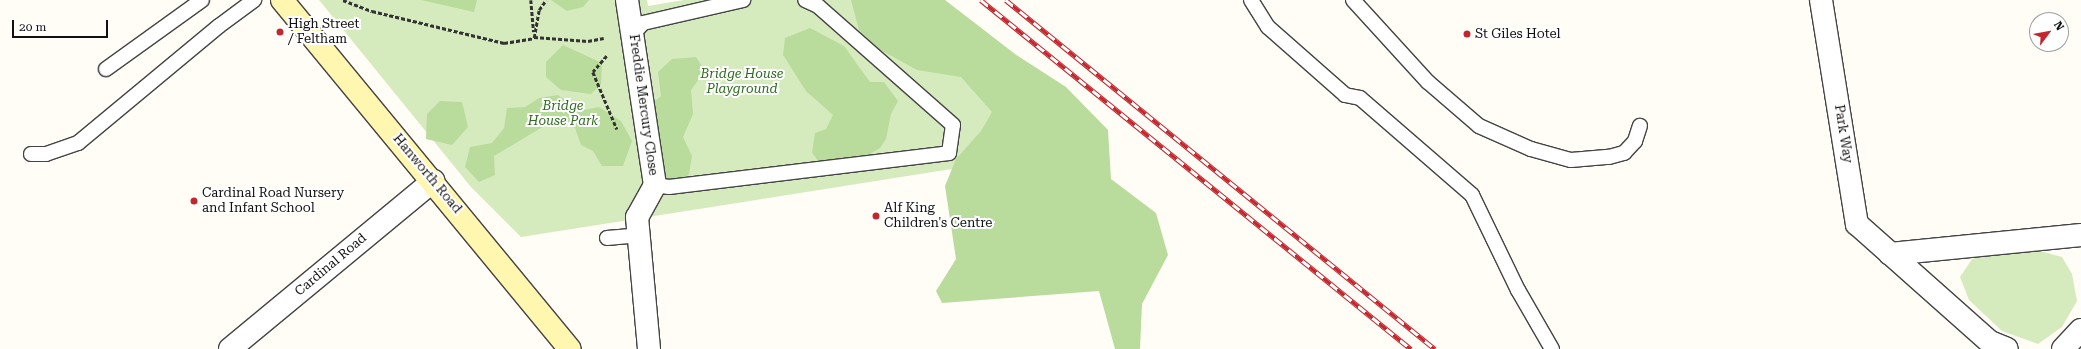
<!DOCTYPE html>
<style>
body{margin:0}
#map{position:relative;width:2081px;height:349px;overflow:hidden;background:#fffdf5;font-family:"Roboto Serif",serif}
div>[style]{position:absolute}
[style*='--x']{left:calc(var(--x)*1px);top:calc(var(--y)*1px);width:calc(var(--w)*1px);rotate:calc(var(--a)*1deg)}
.green>*{inset:0;background:#d5ebbd}
.forest>*{inset:0;background:#b9dc9c}
.path>*{height:2.5px;margin-top:-1.25px;transform-origin:0;background:repeating-linear-gradient(90deg,#333 0 4px,transparent 0 6px)}
.roads{filter:drop-shadow(1px 0 #444) drop-shadow(-1px 0 #444) drop-shadow(0 1px #444) drop-shadow(0 -1px #444)}
.lane>*{height:14px;margin:-7px;padding:0 7px;transform-origin:7px;border-radius:7px;background:#fff}
.street>*{height:22px;margin:-11px;padding:0 11px;transform-origin:11px;border-radius:11px;background:#fff}
.secondary>*{height:22px;margin:-11px;padding:0 11px;transform-origin:11px;border-radius:11px;background:#fff6b0}
.rail>*{height:4.5px;margin-top:-2.25px;transform-origin:0;background:repeating-linear-gradient(90deg,#fff 0 9px,#c4262e 0 18px);box-sizing:border-box;border-block:1px solid #c4262e}
.dots>*{width:11px;height:11px;translate:-50% -50%;box-sizing:border-box;border:2px solid #fff;border-radius:50%}
span{translate:-50% -50%;white-space:nowrap;text-align:center;line-height:1.15;-webkit-text-stroke:4px #fff;paint-order:stroke}
.poi-label{font-size:13px;color:#111}
.left{translate:0 -50%;text-align:left}
.park-label{font-size:13px;color:#2f6b1f;font-style:italic}
.street-label{font-size:13px;color:#111}
.north{position:absolute;left:2029px;top:12px;width:40px;height:40px;box-sizing:border-box;background:#fff;border:1px solid #a0a0a0;border-radius:50%;rotate:58deg;font-size:11px;font-weight:700;line-height:16px;text-align:center;color:#111}
.north::after{content:'';display:block;margin:auto;width:14px;height:18px;background:#c4262e;clip-path:polygon(50% 0,100% 100%,50% 72%,0 100%)}
.scale{position:absolute;left:12px;top:20px;width:96px;height:18px;box-sizing:border-box;border:2px solid #111;border-top:0;padding-left:5px;font-size:12px;line-height:14px;white-space:nowrap;color:#111;-webkit-text-stroke:3px #fff;paint-order:stroke}
</style>
<div id="map">
<div class="green">
<i style="clip-path:polygon(319px 0,647px 0,648px 6px,684px 0,881px 0,959px 42px,1034px 156px,521px 237px,471px 187px)"></i>
<i style="clip-path:polygon(2036px 250px,2062px 257px,2072px 274px,2077px 301px,2062px 327px,2038px 344px,2002px 331px,1969px 300px,1960px 277px,1972px 259px,1994px 253px)"></i>
</div>
<div class="forest">
<i style="clip-path:polygon(421px 0,477px 0,474px 12px)"></i>
<i style="clip-path:polygon(551px 0,589px 0,583px 7px,567px 11px)"></i>
<i style="clip-path:polygon(851px 0,945px 0,1015px 54px,1066px 87px,1108px 130px,1111px 179px,1156px 213px,1168px 255px,1142px 304px,1140px 349px,1115px 349px,1099px 291px,942px 303px,936px 291px,956px 259px,945px 186px,956px 159px,981px 131px,992px 112px,961px 77px,917px 70px,877px 48px,859px 30px)"></i>
<i style="clip-path:polygon(810px 28px,844px 46px,870px 82px,884px 82px,898px 101px,891px 114px,886px 139px,880px 148px,865px 157px,822px 166px,812px 153px,815px 133px,826px 129px,833px 115px,806px 91px,783px 55px,785px 38px)"></i>
<i style="clip-path:polygon(563px 45px,602px 63px,601px 84px,591px 94px,561px 90px,546px 77px,546px 62px)"></i>
<i style="clip-path:polygon(696px 57px,705px 71px,691px 90px,693px 114px,683px 137px,692px 156px,689px 174px,678px 183px,661px 181px,650px 105px,661px 96px,658px 72px,672px 59px)"></i>
<i style="clip-path:polygon(558px 95px,579px 111px,599px 107px,621px 121px,632px 141px,623px 166px,602px 166px,593px 151px,581px 145px,575px 128px,556px 119px,494px 156px,495px 175px,479px 182px,465px 167px,470px 147px,492px 143px,504px 128px,507px 108px,525px 107px,539px 98px)"></i>
<i style="clip-path:polygon(440px 101px,462px 102px,468px 127px,452px 145px,426px 139px,427px 114px)"></i>
</div>
<div class="path">
<i style="--x:343;--y:0;--w:31;--a:21"></i>
<i style="--x:372;--y:11;--w:136;--a:13.6"></i>
<i style="--x:504;--y:43;--w:30;--a:-9"></i>
<i style="--x:534;--y:38;--w:28;--a:-80"></i>
<i style="--x:539;--y:10;--w:12;--a:-55"></i>
<i style="--x:531;--y:0;--w:32;--a:85"></i>
<i style="--x:534;--y:37;--w:54;--a:4.2"></i>
<i style="--x:588;--y:41;--w:16;--a:-11"></i>
<i style="--x:607;--y:56;--w:21;--a:131"></i>
<i style="--x:593;--y:72;--w:62;--a:67.2"></i>
</div>
<div class="roads">
<div class="lane">
<i style="--x:1251;--y:0;--w:32;--a:58"></i>
<i style="--x:1268;--y:27;--w:103;--a:41.4"></i>
<i style="--x:1345;--y:95;--w:15;--a:11"></i>
<i style="--x:1360;--y:98;--w:148;--a:40.9"></i>
<i style="--x:1472;--y:195;--w:106;--a:64.2"></i>
<i style="--x:1518;--y:290;--w:68;--a:60"></i>
<i style="--x:1353;--y:0;--w:111;--a:47.6"></i>
<i style="--x:1428;--y:82;--w:67;--a:40.8"></i>
<i style="--x:1479;--y:126;--w:57;--a:23.9"></i>
<i style="--x:1531;--y:149;--w:41;--a:15.4"></i>
<i style="--x:1571;--y:160;--w:38;--a:-5"></i>
<i style="--x:1609;--y:157;--w:16;--a:-15"></i>
<i style="--x:1624;--y:153;--w:16;--a:-47"></i>
<i style="--x:1635;--y:141;--w:16;--a:-72"></i>
<i style="--x:632;--y:35;--w:16;--a:-47"></i>
<i style="--x:643;--y:23;--w:103;--a:-13"></i>
<i style="--x:106;--y:69;--w:118;--a:-35.7"></i>
<i style="--x:31;--y:154;--w:15;--a:0"></i>
<i style="--x:46;--y:154;--w:34;--a:-19"></i>
<i style="--x:78;--y:143;--w:183;--a:-39.7"></i>
<i style="--x:219;--y:26;--w:44;--a:-36.6"></i>
<i style="--x:655;--y:185;--w:14;--a:8"></i>
<i style="--x:669;--y:187;--w:282;--a:-6.9"></i>
<i style="--x:949;--y:153;--w:28;--a:-82"></i>
<i style="--x:953;--y:125;--w:180;--a:-138.6"></i>
<i style="--x:818;--y:6;--w:14;--a:-155"></i>
<i style="--x:607;--y:238;--w:33;--a:-5"></i>
</div>
<div class="street">
<i style="--x:627;--y:0;--w:187;--a:81.4"></i>
<i style="--x:655;--y:185;--w:37;--a:119"></i>
<i style="--x:637;--y:217;--w:133;--a:84.8"></i>
<i style="--x:1821;--y:0;--w:227;--a:80.9"></i>
<i style="--x:1857;--y:224;--w:178;--a:41.6"></i>
<i style="--x:1990;--y:342;--w:18;--a:22"></i>
<i style="--x:1890;--y:254;--w:192;--a:-5.7"></i>
<i style="--x:230;--y:349;--w:264;--a:-39.6"></i>
<i style="--x:2063;--y:349;--w:26;--a:-47"></i>
</div>
<div class="secondary">
<i style="--x:282;--y:0;--w:452;--a:50.5"></i>
</div>
</div>
<div class="rail">
<i style="--x:981;--y:0;--w:554;--a:39.06"></i>
<i style="--x:1006;--y:0;--w:553;--a:39.13"></i>
</div>
<div class="dots">
<i style="left:280px;top:32px;background:#c4262e"></i>
<i style="left:1467px;top:34px;background:#c4262e"></i>
<i style="left:194px;top:201px;background:#c4262e"></i>
<i style="left:876px;top:216px;background:#c4262e"></i>
</div>
<div class="poi-label">
<span class="left" style="left:288px;top:32px">High Street<br>/ Feltham</span>
<span class="left" style="left:1475px;top:34px">St Giles Hotel</span>
<span class="left" style="left:202px;top:201px">Cardinal Road Nursery<br>and Infant School</span>
<span class="left" style="left:884px;top:216px">Alf King<br>Children's Centre</span>
</div>
<div class="park-label">
<span style="left:742px;top:82px">Bridge House<br>Playground</span>
<span style="left:563px;top:114px">Bridge<br>House Park</span>
</div>
<div class="street-label">
<span style="left:643px;top:105px;rotate:82deg">Freddie Mercury Close</span>
<span style="left:1843px;top:134px;rotate:81deg">Park Way</span>
<span style="left:427px;top:174px;rotate:50deg">Hanworth Road</span>
<span style="left:331px;top:265px;rotate:-40deg">Cardinal Road</span>
</div>
<div class="north">N</div>
<div class="scale">20 m</div>
</div>
